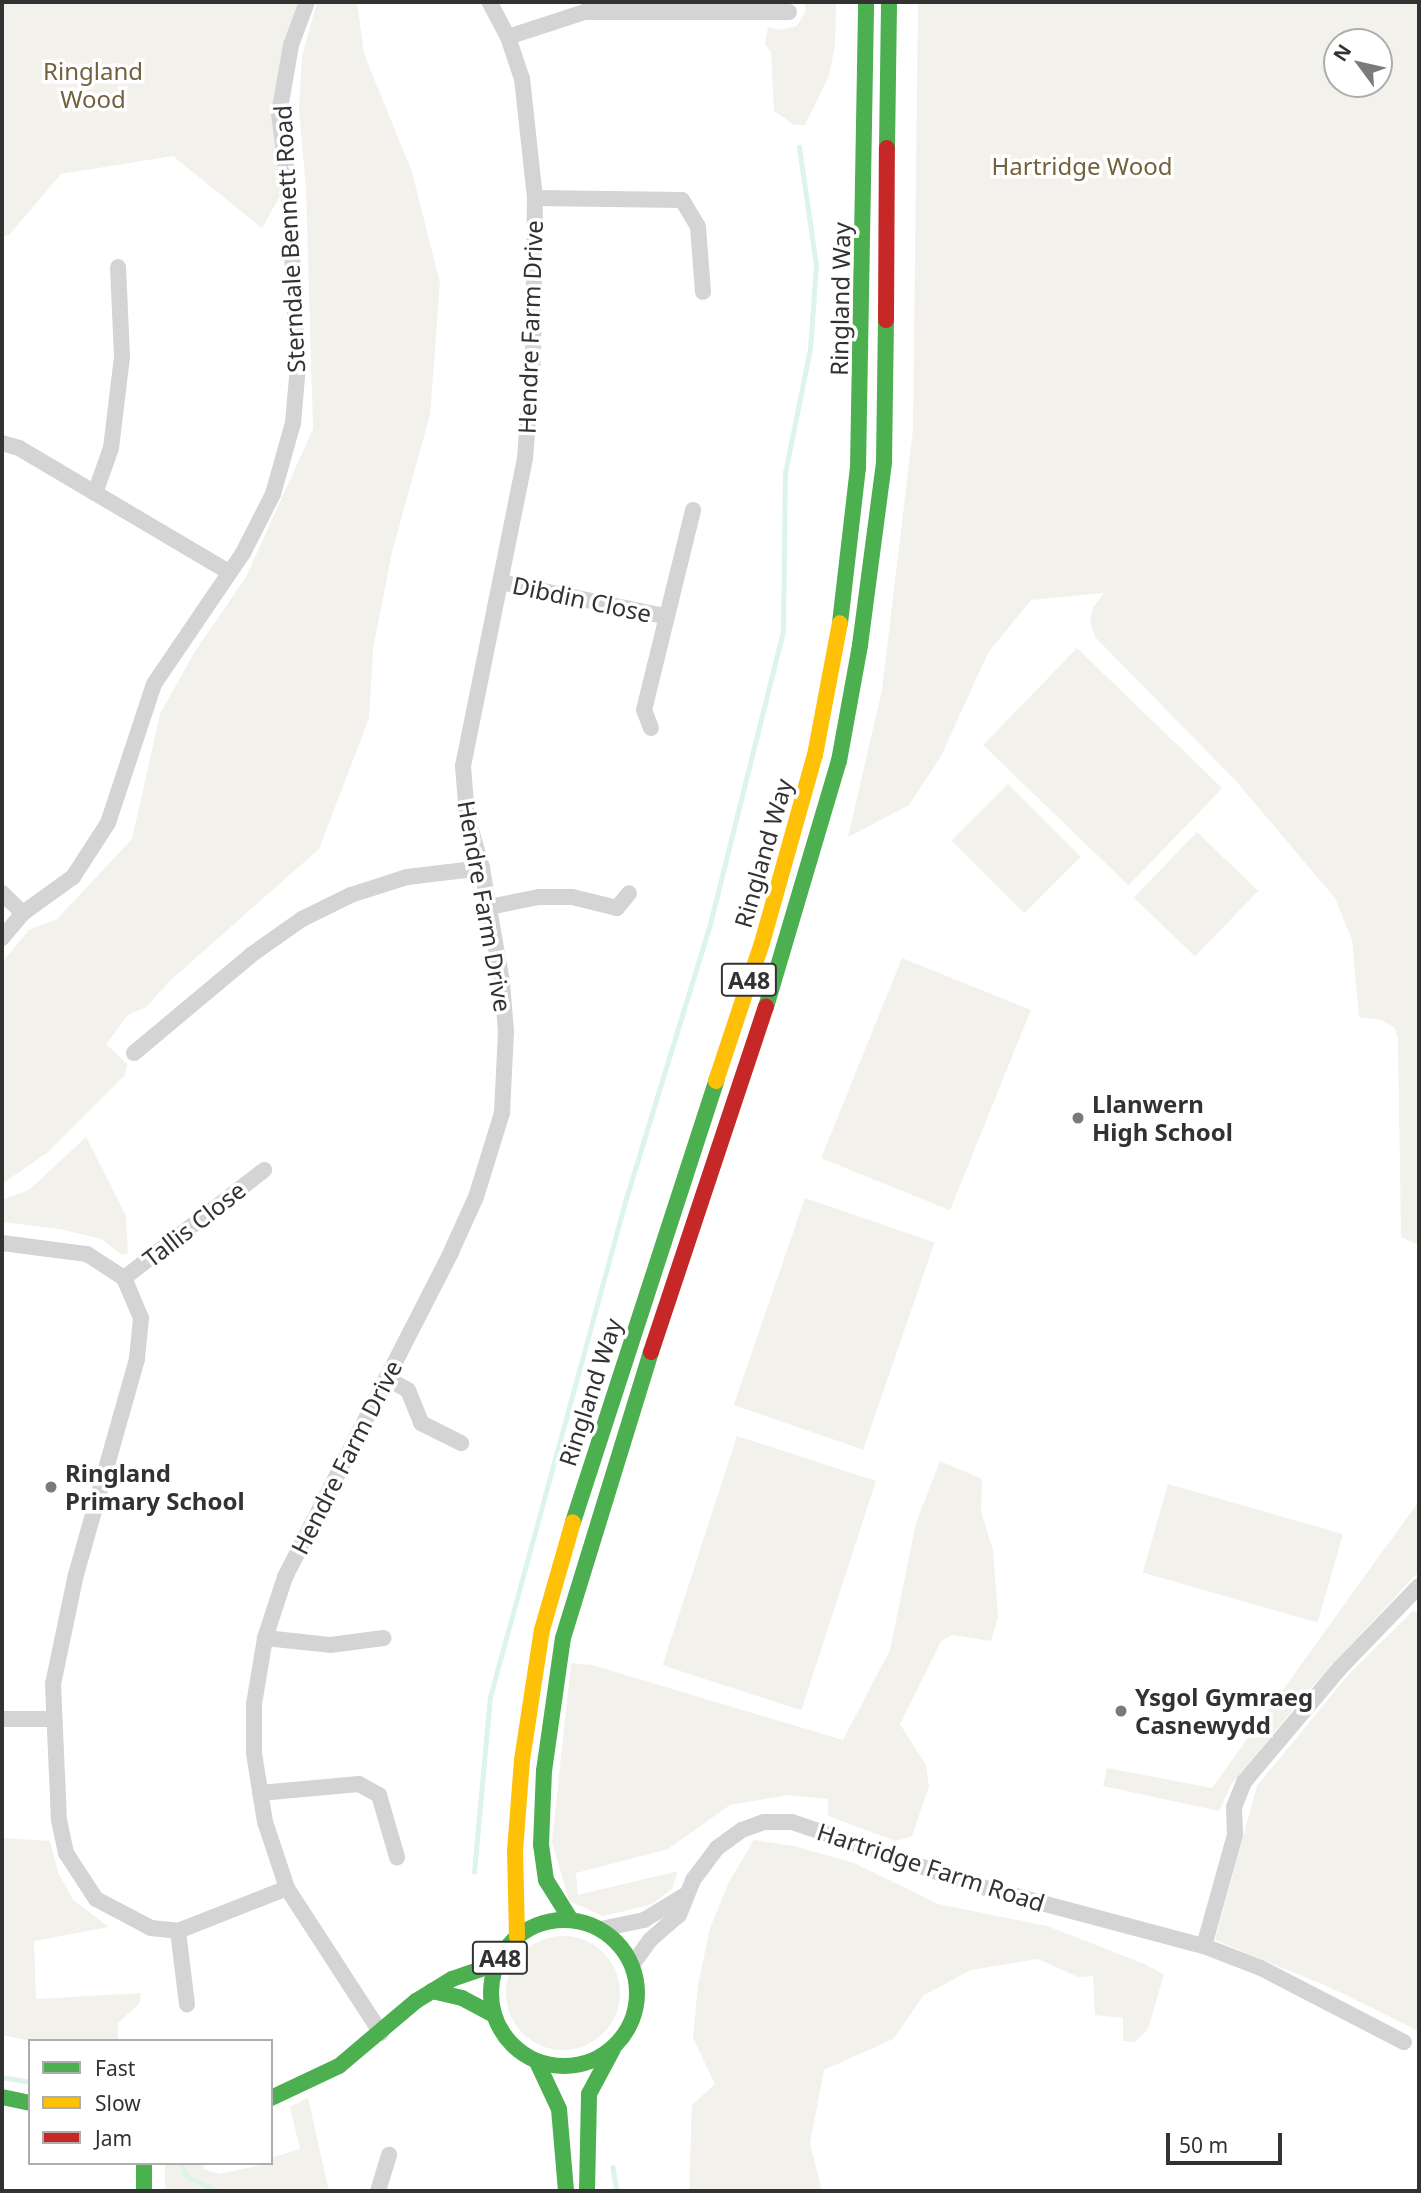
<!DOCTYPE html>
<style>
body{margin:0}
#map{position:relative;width:1421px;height:2193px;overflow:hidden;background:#fff;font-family:"Noto Sans",sans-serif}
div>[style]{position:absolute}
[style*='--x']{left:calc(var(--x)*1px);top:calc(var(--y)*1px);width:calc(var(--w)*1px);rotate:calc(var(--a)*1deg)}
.green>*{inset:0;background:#f3f1eb;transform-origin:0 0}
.round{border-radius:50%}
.stream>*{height:4.5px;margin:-2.25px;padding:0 2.25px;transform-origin:2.25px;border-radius:2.25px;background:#dcf4e9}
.street>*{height:16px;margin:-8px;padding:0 8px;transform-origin:8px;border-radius:8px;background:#d4d4d4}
.fast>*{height:16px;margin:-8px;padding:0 8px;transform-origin:8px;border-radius:8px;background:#4caf50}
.fast>.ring{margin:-8px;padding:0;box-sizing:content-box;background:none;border:16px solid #4caf50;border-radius:50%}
.slow>*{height:16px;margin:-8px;padding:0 8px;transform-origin:8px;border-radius:8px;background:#ffc107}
.jam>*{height:16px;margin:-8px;padding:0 8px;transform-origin:8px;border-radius:8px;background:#c62828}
.dots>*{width:19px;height:19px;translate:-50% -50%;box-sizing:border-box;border:4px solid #fff;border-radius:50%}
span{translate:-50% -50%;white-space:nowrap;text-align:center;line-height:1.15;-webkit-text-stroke:7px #fff;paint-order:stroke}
.shield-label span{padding:2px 5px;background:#fff;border:2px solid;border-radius:5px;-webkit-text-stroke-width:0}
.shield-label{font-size:23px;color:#323232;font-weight:700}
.park-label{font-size:24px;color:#71623d}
.street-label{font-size:24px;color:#323232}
.poi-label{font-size:24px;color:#323232;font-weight:700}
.left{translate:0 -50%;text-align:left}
.frame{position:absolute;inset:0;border:4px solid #323232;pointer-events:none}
.legend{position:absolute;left:28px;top:2039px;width:245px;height:126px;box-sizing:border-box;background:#fff;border:2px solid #adadad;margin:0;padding:9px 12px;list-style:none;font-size:21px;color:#323232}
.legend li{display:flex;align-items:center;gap:14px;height:35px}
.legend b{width:35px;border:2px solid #adadad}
.north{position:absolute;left:1323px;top:28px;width:70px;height:70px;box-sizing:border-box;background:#fff;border:2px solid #adadad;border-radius:50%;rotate:303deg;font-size:19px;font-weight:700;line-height:28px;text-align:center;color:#323232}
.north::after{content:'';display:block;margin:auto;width:24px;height:32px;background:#7a7a7a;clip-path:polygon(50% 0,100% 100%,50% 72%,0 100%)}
.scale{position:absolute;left:1166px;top:2133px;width:116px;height:32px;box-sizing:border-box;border:4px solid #323232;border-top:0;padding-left:9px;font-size:21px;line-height:24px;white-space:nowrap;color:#323232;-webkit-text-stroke:5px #fff;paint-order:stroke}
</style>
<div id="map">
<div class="green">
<i style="clip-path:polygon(2px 2px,307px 2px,279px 114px,288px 182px,262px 228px,173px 156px,61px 174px,9px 235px,2px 236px)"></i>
<i style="clip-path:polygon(317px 2px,357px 2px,364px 54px,412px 172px,440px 283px,430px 415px,392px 552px,373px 649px,369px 718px,319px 849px,172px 979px,146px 1007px,128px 1015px,106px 1044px,127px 1064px,125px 1075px,48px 1152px,2px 1184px,2px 962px,29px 930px,57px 919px,132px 839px,160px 714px,194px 653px,246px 577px,313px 429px,306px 189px,299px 110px,302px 56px)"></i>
<i style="clip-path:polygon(803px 2px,836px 2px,835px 45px,829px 76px,805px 125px,794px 125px,774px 111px,771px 53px,765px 44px,768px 27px,781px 30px,797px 26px,806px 10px)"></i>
<i style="clip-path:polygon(evenodd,918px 2px,1419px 2px,1419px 1245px,1401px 1237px,1398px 1037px,1394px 1027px,1381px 1020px,1359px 1017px,1352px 940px,1335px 898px,1235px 780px,1096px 638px,1090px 622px,1093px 608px,1104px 593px,1031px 600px,988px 653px,941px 756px,909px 805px,848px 837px,882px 690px,913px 430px,918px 2px,1337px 42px,1379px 42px,1379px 84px,1337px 84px,1337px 42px)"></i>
<i style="left:1077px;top:648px;width:202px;height:135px;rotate:44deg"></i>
<i style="left:1008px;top:784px;width:103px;height:80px;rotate:45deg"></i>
<i style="left:1197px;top:832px;width:85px;height:91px;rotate:44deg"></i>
<i style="left:902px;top:958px;width:139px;height:216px;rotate:22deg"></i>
<i style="clip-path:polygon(86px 1137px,126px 1216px,128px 1253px,122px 1255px,101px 1239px,60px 1229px,2px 1222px,2px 1200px,29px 1190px)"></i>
<i style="left:805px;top:1198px;width:137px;height:219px;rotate:19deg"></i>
<i style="left:737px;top:1436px;width:146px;height:241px;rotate:18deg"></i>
<i style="clip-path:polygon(940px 1461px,982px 1479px,981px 1512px,993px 1550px,998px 1617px,991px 1641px,952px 1635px,941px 1641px,900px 1724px,926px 1765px,929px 1786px,912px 1836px,896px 1841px,828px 1816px,828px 1799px,789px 1795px,730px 1805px,668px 1849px,576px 1873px,578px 1895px,678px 1871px,672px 1889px,650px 1905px,603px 1916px,569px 1901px,552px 1842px,571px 1663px,592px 1665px,843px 1740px,890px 1650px,916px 1523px)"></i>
<i style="left:1168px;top:1484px;width:182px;height:92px;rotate:16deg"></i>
<i style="clip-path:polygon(1419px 1501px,1419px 1571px,1304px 1696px,1231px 1785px,1219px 1811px,1103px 1786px,1107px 1768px,1212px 1788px)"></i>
<i style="clip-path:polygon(1413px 1611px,1419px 1613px,1419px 2031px,1331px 1988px,1215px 1940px,1257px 1786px,1349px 1674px)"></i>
<i style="clip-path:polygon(2px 1838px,50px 1841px,58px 1872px,73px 1900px,109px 1927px,34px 1941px,36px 1999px,141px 1993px,140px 2003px,118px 2023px,118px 2041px,31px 2041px,2px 2035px)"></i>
<i style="clip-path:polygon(754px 1840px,794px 1846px,854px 1863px,938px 1904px,1047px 1926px,1142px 1963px,1164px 1974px,1148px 2029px,1135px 2042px,1123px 2041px,1123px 2018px,1095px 2015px,1093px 1976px,1078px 1977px,1038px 1959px,971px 1970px,924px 1995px,893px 2039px,824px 2070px,810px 2143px,822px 2191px,689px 2191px,692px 2105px,715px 2084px,693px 2038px,698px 1985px,710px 1928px,729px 1882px)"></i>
<i class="round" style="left:506px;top:1936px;width:114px;height:114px"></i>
<i style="clip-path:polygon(308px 2098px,329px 2191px,165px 2191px,165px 2163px,203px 2163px,204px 2169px,219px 2174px,271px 2163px,271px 2158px,300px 2149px,290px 2107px)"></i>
</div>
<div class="stream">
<i style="--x:474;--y:1872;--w:176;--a:-84.8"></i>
<i style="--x:490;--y:1697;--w:513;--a:-74.74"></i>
<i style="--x:625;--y:1202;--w:291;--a:-73"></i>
<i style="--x:710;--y:924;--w:302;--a:-76"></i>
<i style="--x:783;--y:631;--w:158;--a:-89.3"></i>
<i style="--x:785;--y:473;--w:126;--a:-78.6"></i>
<i style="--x:810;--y:349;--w:84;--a:-85.9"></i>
<i style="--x:816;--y:265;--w:119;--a:-98.2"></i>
<i style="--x:2;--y:2077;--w:28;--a:10"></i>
<i style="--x:181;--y:2163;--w:15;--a:67"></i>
<i style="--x:187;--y:2177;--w:34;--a:24"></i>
<i style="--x:613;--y:2167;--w:24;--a:81"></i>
</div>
<div class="street">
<i style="--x:508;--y:37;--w:81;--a:-18"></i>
<i style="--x:585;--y:12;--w:204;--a:0"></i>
<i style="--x:535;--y:198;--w:147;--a:0.8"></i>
<i style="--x:682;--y:200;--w:31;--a:59"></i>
<i style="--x:698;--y:227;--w:65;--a:85.6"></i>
<i style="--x:2;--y:443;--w:18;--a:16"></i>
<i style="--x:19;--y:448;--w:244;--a:30.6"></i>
<i style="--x:95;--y:493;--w:48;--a:-70.4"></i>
<i style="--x:111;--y:448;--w:92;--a:-83.1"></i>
<i style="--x:122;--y:357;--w:90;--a:-92.5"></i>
<i style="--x:500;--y:582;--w:167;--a:11.7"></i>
<i style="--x:651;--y:728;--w:19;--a:-111"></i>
<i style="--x:644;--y:710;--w:206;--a:-76.2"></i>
<i style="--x:2;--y:893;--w:29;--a:44"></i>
<i style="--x:489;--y:907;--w:51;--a:-11.3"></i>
<i style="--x:539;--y:897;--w:33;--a:0"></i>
<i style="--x:572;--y:897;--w:46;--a:13.7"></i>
<i style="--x:617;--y:908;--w:19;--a:-51"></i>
<i style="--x:2;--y:938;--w:33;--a:-50"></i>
<i style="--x:23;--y:913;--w:62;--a:-35.8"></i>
<i style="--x:73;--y:877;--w:64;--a:-57.1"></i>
<i style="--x:108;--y:823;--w:146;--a:-71.7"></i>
<i style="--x:154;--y:684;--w:158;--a:-55.8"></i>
<i style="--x:243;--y:553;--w:66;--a:-63"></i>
<i style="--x:273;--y:494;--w:74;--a:-74.3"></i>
<i style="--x:293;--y:423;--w:57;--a:-85"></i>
<i style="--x:298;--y:366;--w:184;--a:-93.1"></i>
<i style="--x:288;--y:182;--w:69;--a:-97.5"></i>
<i style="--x:279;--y:114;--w:70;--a:-80.1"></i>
<i style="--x:291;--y:45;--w:46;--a:-69.6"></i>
<i style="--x:134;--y:1053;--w:153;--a:-39.9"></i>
<i style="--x:251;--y:955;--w:62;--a:-35.2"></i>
<i style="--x:302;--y:919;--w:55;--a:-26.1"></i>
<i style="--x:351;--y:895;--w:59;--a:-17.8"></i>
<i style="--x:407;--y:877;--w:76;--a:-6.8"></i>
<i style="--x:2;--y:1243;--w:86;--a:7.4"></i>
<i style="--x:87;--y:1254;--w:44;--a:33"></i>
<i style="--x:124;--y:1278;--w:43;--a:67"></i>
<i style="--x:141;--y:1318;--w:41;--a:95.6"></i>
<i style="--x:137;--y:1359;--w:223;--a:105.8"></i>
<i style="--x:76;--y:1574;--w:112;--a:101.8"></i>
<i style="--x:53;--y:1684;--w:136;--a:87.5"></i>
<i style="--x:59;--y:1820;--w:34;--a:78"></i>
<i style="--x:66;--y:1853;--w:55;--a:56.9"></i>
<i style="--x:96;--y:1899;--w:62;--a:27.8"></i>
<i style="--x:151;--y:1928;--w:27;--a:6"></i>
<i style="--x:178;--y:1931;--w:117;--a:-21.5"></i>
<i style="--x:124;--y:1278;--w:177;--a:-37.6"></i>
<i style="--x:386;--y:1378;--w:25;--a:29"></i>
<i style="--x:408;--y:1390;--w:35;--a:68"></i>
<i style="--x:421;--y:1423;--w:45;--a:26.6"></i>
<i style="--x:265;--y:1638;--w:65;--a:6.1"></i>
<i style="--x:330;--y:1645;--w:54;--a:-7.4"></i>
<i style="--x:2;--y:1719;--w:51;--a:0"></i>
<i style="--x:260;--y:1793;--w:99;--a:-5.2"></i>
<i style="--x:359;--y:1784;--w:23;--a:29"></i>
<i style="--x:379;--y:1795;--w:65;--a:73.8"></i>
<i style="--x:601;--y:1929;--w:44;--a:-11.8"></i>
<i style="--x:644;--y:1920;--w:50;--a:-31.2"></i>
<i style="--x:178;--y:1931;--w:74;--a:83"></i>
<i style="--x:1204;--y:1946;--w:115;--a:-74.4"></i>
<i style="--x:1235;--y:1835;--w:28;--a:-92"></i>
<i style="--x:1234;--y:1807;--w:27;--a:-68"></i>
<i style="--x:1244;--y:1782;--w:150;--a:-49.9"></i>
<i style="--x:1341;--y:1667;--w:112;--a:-46.1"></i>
<i style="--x:632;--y:1965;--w:31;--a:-54"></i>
<i style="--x:650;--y:1940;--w:38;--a:-41"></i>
<i style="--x:679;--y:1915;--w:38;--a:-68"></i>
<i style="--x:693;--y:1880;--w:40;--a:-53"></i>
<i style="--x:717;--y:1848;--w:31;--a:-36"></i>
<i style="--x:742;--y:1830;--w:23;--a:-20"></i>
<i style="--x:764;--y:1822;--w:28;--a:0"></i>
<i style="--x:792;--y:1822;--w:197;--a:19"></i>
<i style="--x:978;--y:1886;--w:234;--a:14.9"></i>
<i style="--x:1204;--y:1946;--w:61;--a:21.1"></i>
<i style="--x:1261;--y:1968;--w:161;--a:27.4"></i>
<i style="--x:381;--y:2033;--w:173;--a:-123"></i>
<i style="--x:287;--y:1888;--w:70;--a:-108.4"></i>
<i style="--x:265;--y:1822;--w:70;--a:-99.1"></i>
<i style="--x:254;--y:1753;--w:49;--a:-90"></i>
<i style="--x:254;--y:1704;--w:67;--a:-80.5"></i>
<i style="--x:265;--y:1638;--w:64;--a:-71.8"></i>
<i style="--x:285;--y:1577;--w:365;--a:-62.9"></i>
<i style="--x:451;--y:1252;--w:60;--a:-65.6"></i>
<i style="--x:476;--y:1197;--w:88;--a:-72.8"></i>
<i style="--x:502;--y:1113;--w:81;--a:-87.2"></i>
<i style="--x:506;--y:1032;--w:50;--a:-94.6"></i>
<i style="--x:502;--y:982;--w:116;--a:-100"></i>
<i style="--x:482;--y:868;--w:54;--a:-106.1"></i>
<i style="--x:467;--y:816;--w:50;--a:-94.6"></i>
<i style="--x:463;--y:766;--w:314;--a:-78.6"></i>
<i style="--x:525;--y:458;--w:100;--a:-85.4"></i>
<i style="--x:533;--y:358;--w:160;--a:-89.3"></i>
<i style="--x:535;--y:198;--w:120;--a:-96.2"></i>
<i style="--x:522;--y:79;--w:44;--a:-108.4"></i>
<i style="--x:508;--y:37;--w:40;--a:-118"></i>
<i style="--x:378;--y:2191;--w:38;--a:-73"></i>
</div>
<div class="fast">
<i style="--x:887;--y:148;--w:146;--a:-89.2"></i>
<i style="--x:840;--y:623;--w:156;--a:-83.4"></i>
<i style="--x:858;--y:468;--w:466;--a:-89"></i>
<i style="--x:766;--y:1007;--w:257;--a:-73.5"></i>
<i style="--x:839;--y:761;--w:118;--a:-79.7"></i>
<i style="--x:860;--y:645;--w:185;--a:-82.5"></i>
<i style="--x:884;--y:462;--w:142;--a:-89.2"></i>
<i style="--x:573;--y:1522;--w:464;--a:-72"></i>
<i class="ring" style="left:491px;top:1920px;width:130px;height:130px"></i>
<i style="--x:571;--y:1920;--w:47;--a:-122"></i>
<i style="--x:546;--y:1880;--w:35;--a:-98"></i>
<i style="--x:541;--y:1845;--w:74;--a:-87.7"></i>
<i style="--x:544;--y:1771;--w:134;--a:-81.9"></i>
<i style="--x:563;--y:1638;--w:299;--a:-72.9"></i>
<i style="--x:432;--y:1991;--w:31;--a:13"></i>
<i style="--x:462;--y:1998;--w:36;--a:28"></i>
<i style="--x:537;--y:2062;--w:52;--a:64.9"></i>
<i style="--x:559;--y:2109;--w:82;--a:85.1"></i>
<i style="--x:2;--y:2097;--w:29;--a:12"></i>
<i style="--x:271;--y:2098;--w:75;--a:-25.2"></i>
<i style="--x:339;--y:2066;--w:101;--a:-40.2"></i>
<i style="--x:416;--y:2001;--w:42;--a:-31.4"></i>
<i style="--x:452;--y:1979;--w:46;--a:-18.8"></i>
<i style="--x:144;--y:2163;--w:28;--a:90"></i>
<i style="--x:587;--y:2191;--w:97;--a:-88.8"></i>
<i style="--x:589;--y:2094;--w:51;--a:-61.9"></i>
</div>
<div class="slow">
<i style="--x:716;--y:1081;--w:145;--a:-71.6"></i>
<i style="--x:762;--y:943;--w:195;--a:-74.3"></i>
<i style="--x:815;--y:755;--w:134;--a:-79.3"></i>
<i style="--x:517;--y:1937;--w:86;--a:-91.3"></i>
<i style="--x:515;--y:1851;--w:91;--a:-85.6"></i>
<i style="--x:522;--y:1760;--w:132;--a:-81.3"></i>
<i style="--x:542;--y:1630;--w:112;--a:-74"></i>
</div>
<div class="jam">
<i style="--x:886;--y:320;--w:172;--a:-89.7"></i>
<i style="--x:651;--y:1352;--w:364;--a:-71.6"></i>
</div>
<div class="dots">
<i style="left:1078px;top:1118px;background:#7a7a7a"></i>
<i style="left:51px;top:1487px;background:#7a7a7a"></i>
<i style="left:1121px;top:1711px;background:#7a7a7a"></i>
</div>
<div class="shield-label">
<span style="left:749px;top:980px">A48</span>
<span style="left:500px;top:1958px">A48</span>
</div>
<div class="park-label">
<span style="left:93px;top:85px">Ringland<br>Wood</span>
<span style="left:1082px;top:166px">Hartridge Wood</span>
</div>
<div class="street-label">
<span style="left:289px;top:239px;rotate:-93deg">Sterndale Bennett Road</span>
<span style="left:840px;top:299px;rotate:-89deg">Ringland Way</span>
<span style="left:530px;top:327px;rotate:-88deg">Hendre Farm Drive</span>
<span style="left:582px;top:599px;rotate:12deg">Dibdin Close</span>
<span style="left:763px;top:853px;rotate:-74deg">Ringland Way</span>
<span style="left:485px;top:906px;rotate:80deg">Hendre Farm Drive</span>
<span style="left:194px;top:1224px;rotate:-38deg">Tallis Close</span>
<span style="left:590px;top:1392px;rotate:-72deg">Ringland Way</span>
<span style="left:346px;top:1457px;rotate:-63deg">Hendre Farm Drive</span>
<span style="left:931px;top:1867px;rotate:18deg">Hartridge Farm Road</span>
</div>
<div class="poi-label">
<span class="left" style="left:1092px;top:1118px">Llanwern<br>High School</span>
<span class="left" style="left:65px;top:1487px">Ringland<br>Primary School</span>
<span class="left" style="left:1135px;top:1711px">Ysgol Gymraeg<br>Casnewydd</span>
</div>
<div class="frame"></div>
<ul class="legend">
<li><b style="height:9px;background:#4caf50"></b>Fast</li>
<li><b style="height:9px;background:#ffc107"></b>Slow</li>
<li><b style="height:9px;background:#c62828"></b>Jam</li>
</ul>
<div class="north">N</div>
<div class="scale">50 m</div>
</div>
